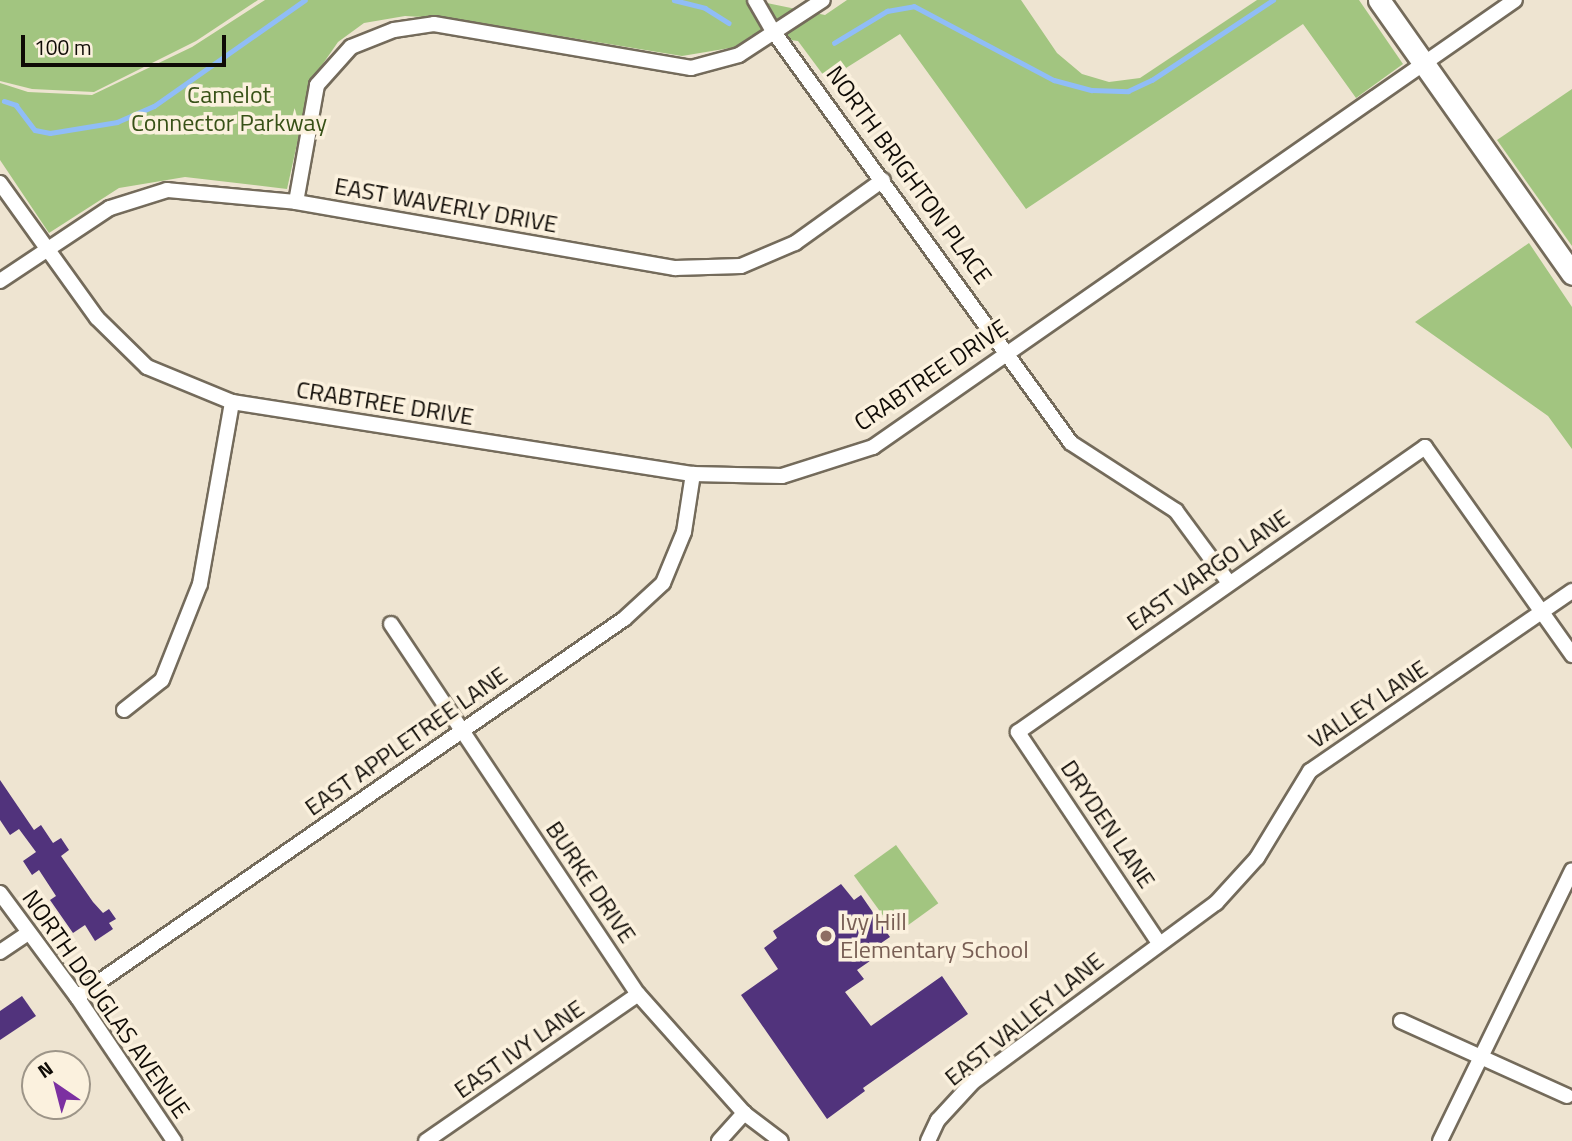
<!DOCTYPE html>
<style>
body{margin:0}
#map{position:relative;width:1572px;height:1141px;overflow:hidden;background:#eee4d1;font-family:"Titillium Web",sans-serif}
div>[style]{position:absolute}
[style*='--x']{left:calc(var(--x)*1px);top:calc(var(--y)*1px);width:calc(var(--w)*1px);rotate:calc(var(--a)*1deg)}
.green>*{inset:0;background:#a2c580;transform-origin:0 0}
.stream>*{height:4.5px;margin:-2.25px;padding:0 2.25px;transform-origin:2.25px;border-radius:2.25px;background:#90bdf7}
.building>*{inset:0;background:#51337c}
.roads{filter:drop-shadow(2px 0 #746b5b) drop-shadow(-2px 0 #746b5b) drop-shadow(0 2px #746b5b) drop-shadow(0 -2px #746b5b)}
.minor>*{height:14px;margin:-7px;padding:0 7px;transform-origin:7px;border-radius:7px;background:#fff}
.secondary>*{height:21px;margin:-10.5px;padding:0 10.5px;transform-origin:10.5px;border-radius:10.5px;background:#fff}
.dots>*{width:19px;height:19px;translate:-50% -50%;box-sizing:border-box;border:4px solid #fbf1de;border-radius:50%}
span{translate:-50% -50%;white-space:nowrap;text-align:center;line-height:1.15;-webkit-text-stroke:7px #fbf1de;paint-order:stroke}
.park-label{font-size:24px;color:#375117}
.street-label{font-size:24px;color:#0f0b06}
.education-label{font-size:24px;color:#785e54}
.left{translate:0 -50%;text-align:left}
.north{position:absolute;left:21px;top:1050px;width:70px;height:70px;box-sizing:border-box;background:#fbf1de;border:2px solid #9d9588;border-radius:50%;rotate:325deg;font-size:19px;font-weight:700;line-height:28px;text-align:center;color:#0f0b06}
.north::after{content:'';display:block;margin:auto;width:24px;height:32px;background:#7c30a1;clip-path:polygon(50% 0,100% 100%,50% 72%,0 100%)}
.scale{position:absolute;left:21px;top:35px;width:205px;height:32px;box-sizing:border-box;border:4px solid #0f0b06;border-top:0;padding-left:9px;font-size:21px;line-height:24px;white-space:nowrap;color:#0f0b06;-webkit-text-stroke:5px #fbf1de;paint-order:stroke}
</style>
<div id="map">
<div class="green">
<i style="clip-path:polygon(0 0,258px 0,196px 41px,94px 92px,32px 89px,0 81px)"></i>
<i style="clip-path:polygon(265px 0,753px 0,825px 15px,847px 0,1021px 0,1057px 53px,1082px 74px,1109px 82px,1140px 78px,1257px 0,1359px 0,1403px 64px,1356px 98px,1303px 24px,1026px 209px,900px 34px,827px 80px,798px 41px,752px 35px,736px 47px,682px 56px,457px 19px,405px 16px,364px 23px,338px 42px,311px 81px,287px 189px,185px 177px,119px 188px,49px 233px,0 160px,0 83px,28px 92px,92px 95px,192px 47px)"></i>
<i style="clip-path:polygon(1572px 89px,1572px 246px,1497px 140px)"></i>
<i style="clip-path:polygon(1529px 243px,1572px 307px,1572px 449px,1548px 416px,1415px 322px)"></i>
<i style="left:896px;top:845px;width:72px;height:52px;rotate:54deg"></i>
</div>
<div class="stream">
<i style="--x:674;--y:0;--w:32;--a:14"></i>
<i style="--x:705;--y:8;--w:28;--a:32"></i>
<i style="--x:834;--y:43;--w:62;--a:-31.1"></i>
<i style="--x:887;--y:11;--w:27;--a:-10"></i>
<i style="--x:914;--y:6;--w:158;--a:27.9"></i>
<i style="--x:1054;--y:80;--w:39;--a:15"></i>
<i style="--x:1092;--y:90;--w:36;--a:2"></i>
<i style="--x:1128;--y:91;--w:26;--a:-25"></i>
<i style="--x:1152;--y:80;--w:145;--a:-33.5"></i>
<i style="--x:4;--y:101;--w:13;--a:18"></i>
<i style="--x:16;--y:105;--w:31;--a:53"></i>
<i style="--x:35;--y:130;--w:15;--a:11"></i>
<i style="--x:50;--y:133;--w:68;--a:-9.3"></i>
<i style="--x:117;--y:122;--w:40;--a:-23.4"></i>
<i style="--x:154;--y:106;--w:184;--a:-35.1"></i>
</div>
<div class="building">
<i style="clip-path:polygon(0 780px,34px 830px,41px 825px,53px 843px,61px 838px,69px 850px,61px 856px,93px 902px,103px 913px,109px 909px,116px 919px,109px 923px,113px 929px,95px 941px,85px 925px,73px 933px,50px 900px,56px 896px,39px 870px,32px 875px,23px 861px,36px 852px,19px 829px,10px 835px,0 820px)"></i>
<i style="clip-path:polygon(841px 884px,854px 900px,861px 895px,890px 937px,865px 954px,870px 961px,857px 970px,864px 979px,845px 992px,871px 1026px,942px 976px,968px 1014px,863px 1088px,865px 1091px,827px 1119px,741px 995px,778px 969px,764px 948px,777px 938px,773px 931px)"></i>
<i style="clip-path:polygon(22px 996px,36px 1016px,0 1040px,0 1011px)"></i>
</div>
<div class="roads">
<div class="minor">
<i style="--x:755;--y:0;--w:36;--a:60"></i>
<i style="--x:773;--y:31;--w:508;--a:54.12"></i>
<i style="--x:1071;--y:443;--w:125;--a:32.9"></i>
<i style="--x:1176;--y:511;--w:89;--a:53.6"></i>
<i style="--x:0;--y:183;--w:166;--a:54.3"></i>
<i style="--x:97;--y:318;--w:70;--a:44.4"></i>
<i style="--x:147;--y:367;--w:92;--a:22.4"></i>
<i style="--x:232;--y:402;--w:467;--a:8.9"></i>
<i style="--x:693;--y:474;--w:89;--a:1.3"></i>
<i style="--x:782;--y:476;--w:96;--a:-17.7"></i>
<i style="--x:873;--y:447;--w:782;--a:-34.85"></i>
<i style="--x:296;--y:202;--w:119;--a:-79.8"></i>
<i style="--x:317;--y:85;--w:51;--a:-48.2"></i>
<i style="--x:351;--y:47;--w:46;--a:-21.6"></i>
<i style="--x:394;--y:30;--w:40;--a:-8.5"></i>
<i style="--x:434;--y:24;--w:261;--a:9.7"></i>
<i style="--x:691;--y:68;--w:50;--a:-15.2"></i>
<i style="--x:739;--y:55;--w:100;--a:-33.2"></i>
<i style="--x:0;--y:281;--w:132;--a:-33.6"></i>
<i style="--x:110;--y:208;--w:60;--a:-17.5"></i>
<i style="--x:167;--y:190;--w:130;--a:5.3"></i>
<i style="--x:296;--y:202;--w:385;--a:9.9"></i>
<i style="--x:675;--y:268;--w:66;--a:-1.7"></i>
<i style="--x:741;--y:266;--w:59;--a:-23.1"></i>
<i style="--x:795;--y:243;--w:108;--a:-35.6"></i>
<i style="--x:391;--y:624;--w:445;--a:56.3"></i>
<i style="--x:638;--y:994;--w:159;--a:48.3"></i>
<i style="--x:744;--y:1113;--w:46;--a:37.1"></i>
<i style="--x:124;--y:710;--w:48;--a:-38.3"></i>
<i style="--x:162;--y:680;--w:103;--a:-68.4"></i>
<i style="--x:200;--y:584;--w:185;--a:-80"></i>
<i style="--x:0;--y:893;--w:129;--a:53.5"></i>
<i style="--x:77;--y:997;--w:174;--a:56"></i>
<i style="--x:1159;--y:943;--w:254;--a:-123.8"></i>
<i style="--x:1018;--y:732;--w:497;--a:-35"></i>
<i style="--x:1425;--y:447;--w:255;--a:54.7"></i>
<i style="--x:0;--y:952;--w:34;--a:-34"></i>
<i style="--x:77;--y:997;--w:665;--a:-34.65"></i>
<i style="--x:624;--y:619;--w:53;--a:-42.7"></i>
<i style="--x:663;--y:583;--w:55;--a:-67.6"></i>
<i style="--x:684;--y:532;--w:59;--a:-81.2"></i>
<i style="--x:1401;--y:1021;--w:182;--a:24.3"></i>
<i style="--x:426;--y:1141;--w:258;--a:-34.7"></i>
<i style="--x:719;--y:1141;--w:38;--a:-48"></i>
<i style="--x:928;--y:1141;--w:23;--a:-65"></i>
<i style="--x:938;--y:1120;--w:52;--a:-47.4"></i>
<i style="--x:973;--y:1082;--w:302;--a:-36.4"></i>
<i style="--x:1216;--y:903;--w:61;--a:-47.7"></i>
<i style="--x:1257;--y:858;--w:102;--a:-58.7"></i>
<i style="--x:1310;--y:771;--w:318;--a:-34.5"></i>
<i style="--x:1440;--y:1141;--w:301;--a:-64"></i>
</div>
<div class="secondary">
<i style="--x:1379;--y:0;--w:335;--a:54.8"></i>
</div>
</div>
<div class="dots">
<i style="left:826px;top:936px;background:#8d6e63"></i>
</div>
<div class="park-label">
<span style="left:229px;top:109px">Camelot<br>Connector Parkway</span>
</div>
<div class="street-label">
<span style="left:909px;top:175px;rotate:54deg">NORTH BRIGHTON PLACE</span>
<span style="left:446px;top:205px;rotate:10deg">EAST WAVERLY DRIVE</span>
<span style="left:931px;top:375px;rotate:-34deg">CRABTREE DRIVE</span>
<span style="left:385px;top:403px;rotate:9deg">CRABTREE DRIVE</span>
<span style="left:1208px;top:570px;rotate:-35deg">EAST VARGO LANE</span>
<span style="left:1368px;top:704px;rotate:-34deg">VALLEY LANE</span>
<span style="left:406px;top:741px;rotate:-35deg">EAST APPLETREE LANE</span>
<span style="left:1108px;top:824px;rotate:56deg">DRYDEN LANE</span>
<span style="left:591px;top:882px;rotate:56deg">BURKE DRIVE</span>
<span style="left:106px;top:1004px;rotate:55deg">NORTH DOUGLAS AVENUE</span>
<span style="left:1024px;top:1019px;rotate:-39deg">EAST VALLEY LANE</span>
<span style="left:519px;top:1049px;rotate:-35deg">EAST IVY LANE</span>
</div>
<div class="education-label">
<span class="left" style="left:840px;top:936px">Ivy Hill<br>Elementary School</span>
</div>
<div class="north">N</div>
<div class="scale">100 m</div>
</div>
